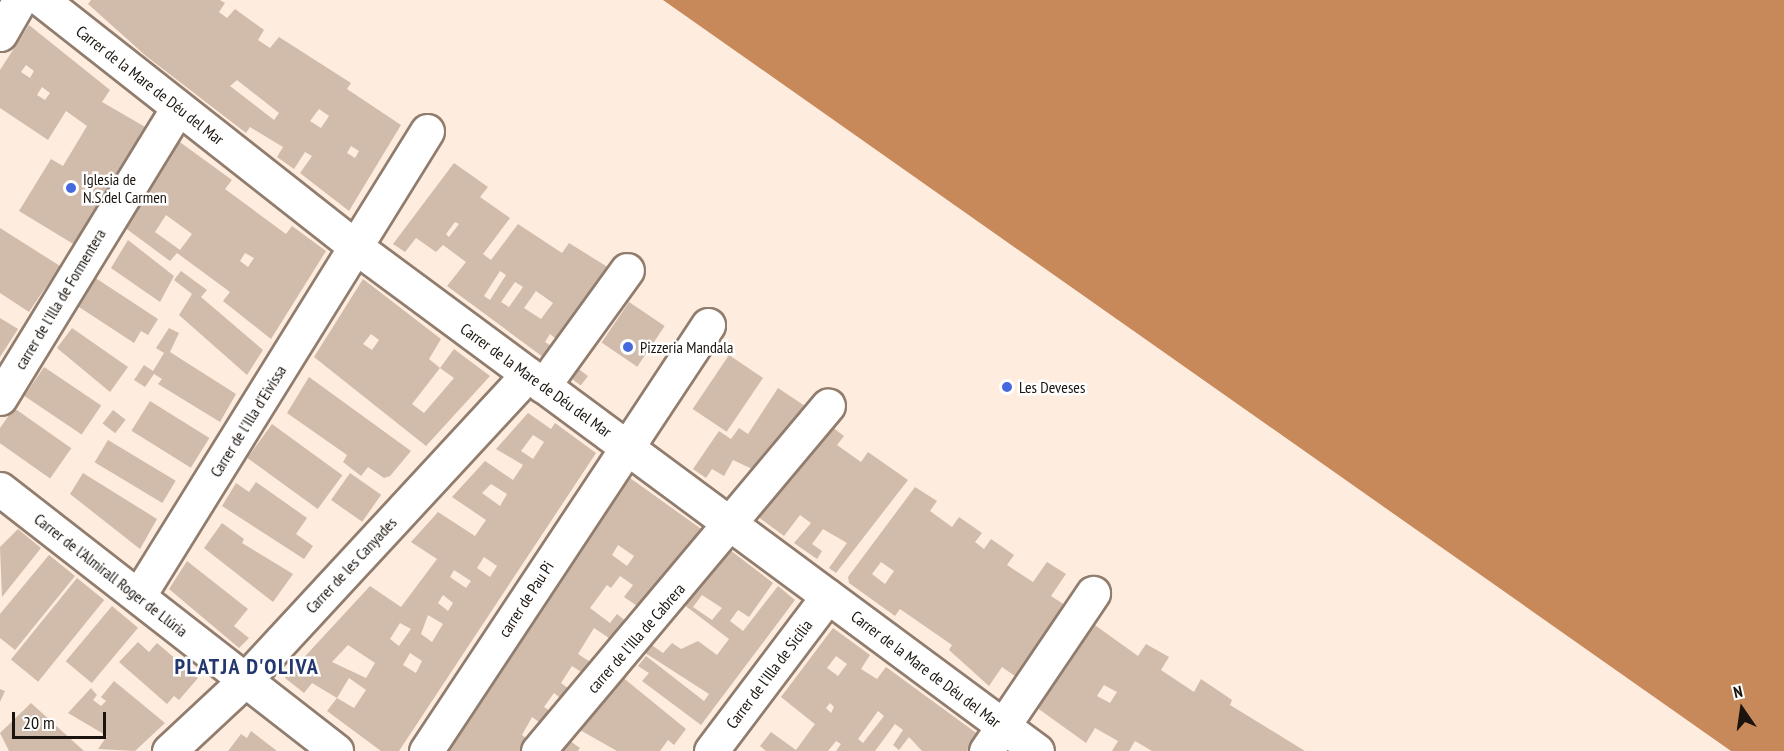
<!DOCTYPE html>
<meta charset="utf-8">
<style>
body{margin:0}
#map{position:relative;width:1784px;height:751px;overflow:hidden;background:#feecdf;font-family:"PT Sans Narrow",sans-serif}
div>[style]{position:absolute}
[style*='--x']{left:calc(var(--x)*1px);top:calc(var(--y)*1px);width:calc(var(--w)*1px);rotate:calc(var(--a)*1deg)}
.water>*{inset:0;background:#c8895a}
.building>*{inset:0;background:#d1bbab;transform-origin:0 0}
.roads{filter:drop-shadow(2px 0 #917d6e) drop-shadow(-2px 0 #917d6e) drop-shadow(0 2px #917d6e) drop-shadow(0 -2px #917d6e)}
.street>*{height:33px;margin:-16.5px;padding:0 16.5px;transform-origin:16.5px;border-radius:16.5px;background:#fff}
.dots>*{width:16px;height:16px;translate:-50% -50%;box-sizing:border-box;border:3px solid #fff;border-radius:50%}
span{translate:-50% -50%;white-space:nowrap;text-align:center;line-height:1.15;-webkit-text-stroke:5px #fff;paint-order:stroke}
.street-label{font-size:16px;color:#1b140e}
.poi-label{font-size:16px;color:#1b140e}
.left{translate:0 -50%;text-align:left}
.district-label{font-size:22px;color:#24376f;font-weight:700;letter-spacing:1.5px}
.north{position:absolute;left:1712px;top:679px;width:60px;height:60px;-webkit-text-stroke:4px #fff;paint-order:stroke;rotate:347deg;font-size:16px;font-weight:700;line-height:24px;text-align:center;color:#1b140e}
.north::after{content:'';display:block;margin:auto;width:21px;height:27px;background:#1b140e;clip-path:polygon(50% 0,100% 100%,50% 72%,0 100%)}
.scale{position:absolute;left:12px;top:712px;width:94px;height:27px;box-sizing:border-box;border:3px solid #1b140e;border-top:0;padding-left:8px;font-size:18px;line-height:21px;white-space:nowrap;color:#1b140e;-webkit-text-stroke:4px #fff;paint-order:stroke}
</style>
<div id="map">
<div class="water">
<i style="clip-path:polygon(663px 0,1784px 0,1784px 751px,1731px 751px)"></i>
</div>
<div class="building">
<i style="clip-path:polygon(evenodd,91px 0,220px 0,225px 3px,219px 12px,227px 18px,235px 9px,264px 30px,258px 40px,270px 48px,279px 37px,351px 83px,347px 89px,401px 125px,349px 211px,300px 173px,312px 156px,305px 152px,294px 169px,277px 157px,283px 147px,250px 127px,246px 133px,146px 56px,88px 4px,91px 0,237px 80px,279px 113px,274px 120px,230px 86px,237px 80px,91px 0,319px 109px,329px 116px,321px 128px,310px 121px,319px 109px,91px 0,351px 146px,359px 151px,355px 158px,347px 153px,351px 146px)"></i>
<i style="clip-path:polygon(evenodd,29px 25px,110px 90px,102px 102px,147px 128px,75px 245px,19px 211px,51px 159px,63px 166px,87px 126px,66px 111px,48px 140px,0 108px,0 70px,29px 25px,26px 65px,34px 71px,30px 78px,21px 72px,26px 65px,29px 25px,42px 87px,50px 93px,45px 100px,37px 95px,42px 87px)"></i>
<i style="clip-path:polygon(evenodd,177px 140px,232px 180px,225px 189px,286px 234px,292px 226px,326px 251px,271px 339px,223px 301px,230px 292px,177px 253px,170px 261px,124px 227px,177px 140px,166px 215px,192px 234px,180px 250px,155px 232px,166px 215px,177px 140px,245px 253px,254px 258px,248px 267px,240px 261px,245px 253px)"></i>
<i style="clip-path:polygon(evenodd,454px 163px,488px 187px,480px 197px,510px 218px,483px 254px,491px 260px,518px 224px,562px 253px,569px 243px,614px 271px,562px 344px,550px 334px,545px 342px,556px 349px,547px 360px,447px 286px,466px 262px,443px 245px,436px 252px,416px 238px,405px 252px,393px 244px,454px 163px,455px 222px,459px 224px,449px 237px,446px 234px,455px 222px,454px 163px,500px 271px,506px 275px,490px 300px,484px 296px,500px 271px,454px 163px,515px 282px,523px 287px,509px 307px,501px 302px,515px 282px,454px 163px,536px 291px,553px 303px,541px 319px,524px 308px,536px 291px)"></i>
<i style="clip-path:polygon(0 228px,60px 266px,29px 312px,0 293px)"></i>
<i style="clip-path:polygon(128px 240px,174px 276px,160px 302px,111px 268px)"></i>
<i style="clip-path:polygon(181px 271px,207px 290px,201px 297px,263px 350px,247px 375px,179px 315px,192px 294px,174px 280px)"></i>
<i style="clip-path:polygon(94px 277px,158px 319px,148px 335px,141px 331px,134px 343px,76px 305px)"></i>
<i style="clip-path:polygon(evenodd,363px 279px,441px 339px,429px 359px,440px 368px,412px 404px,424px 413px,454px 378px,440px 368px,454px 349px,490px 376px,426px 446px,314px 357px,363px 279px,371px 334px,379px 340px,372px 350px,363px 344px,371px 334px)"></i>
<i style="left:629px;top:302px;width:43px;height:49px;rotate:34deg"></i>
<i style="clip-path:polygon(0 318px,18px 329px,0 357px)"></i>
<i style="clip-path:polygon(72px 328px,128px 367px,110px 392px,57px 348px)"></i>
<i style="clip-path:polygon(169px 328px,179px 333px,170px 352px,236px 394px,220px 422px,158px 384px,162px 379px,154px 374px,145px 387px,134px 380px,144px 365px,153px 371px,164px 353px,156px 348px)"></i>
<i style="left:729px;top:355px;width:41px;height:65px;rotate:34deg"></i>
<i style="left:572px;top:364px;width:20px;height:12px;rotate:37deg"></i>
<i style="left:44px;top:367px;width:69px;height:35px;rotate:34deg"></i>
<i style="clip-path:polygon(309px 377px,411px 451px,390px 476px,384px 478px,368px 467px,361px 476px,343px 462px,347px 455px,287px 413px)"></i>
<i style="clip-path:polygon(778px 388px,814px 412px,765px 475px,733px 460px,724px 476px,712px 469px,706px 478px,693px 469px,719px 431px,731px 439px,739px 428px,748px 434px)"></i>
<i style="left:150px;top:401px;width:70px;height:35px;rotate:32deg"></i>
<i style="left:14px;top:408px;width:70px;height:37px;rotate:35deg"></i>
<i style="left:113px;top:410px;width:16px;height:17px;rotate:38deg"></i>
<i style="clip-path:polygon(evenodd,528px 413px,551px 429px,555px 423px,596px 453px,399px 751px,381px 751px,327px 711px,337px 698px,312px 683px,304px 693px,285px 678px,370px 586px,401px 607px,437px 559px,411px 542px,438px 512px,475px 536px,486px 520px,452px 497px,485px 461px,513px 480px,523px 465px,496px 449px,528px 413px,533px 435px,544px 442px,533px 459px,521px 451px,533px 435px,528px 413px,491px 484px,507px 494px,500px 506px,482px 493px,491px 484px,528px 413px,484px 557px,497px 566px,490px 577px,477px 568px,484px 557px,528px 413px,454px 570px,471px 581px,466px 588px,450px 577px,454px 570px,528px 413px,443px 595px,453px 603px,448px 611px,438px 603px,443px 595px,528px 413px,428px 615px,443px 624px,432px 642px,421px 634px,428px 615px,528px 413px,400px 623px,411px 629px,399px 646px,390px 639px,400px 623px,528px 413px,348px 645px,375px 663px,366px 678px,332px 662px,348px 645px,528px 413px,410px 653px,422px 661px,416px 673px,403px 665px,410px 653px,528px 413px,349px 678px,366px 690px,354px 708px,337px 698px,349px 678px)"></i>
<i style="clip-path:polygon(824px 421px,844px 436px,837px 445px,861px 462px,868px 452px,908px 480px,836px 573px,829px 568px,847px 543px,823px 529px,812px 544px,822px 551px,817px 559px,794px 543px,811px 523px,800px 515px,784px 536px,753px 513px)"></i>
<i style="left:272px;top:424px;width:87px;height:42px;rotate:36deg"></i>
<i style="left:108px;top:440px;width:79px;height:26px;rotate:31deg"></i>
<i style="clip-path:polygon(83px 473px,157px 519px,140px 549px,70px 494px)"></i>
<i style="left:350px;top:473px;width:38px;height:33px;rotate:35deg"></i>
<i style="clip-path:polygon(evenodd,630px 478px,711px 536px,663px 592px,654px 586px,646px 595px,654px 602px,646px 612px,624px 597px,633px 585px,620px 576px,611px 588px,607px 585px,590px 608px,610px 623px,617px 614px,633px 627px,618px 644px,594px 628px,578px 654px,598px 667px,589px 677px,572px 666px,561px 683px,575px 693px,567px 703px,554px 693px,544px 707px,556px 715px,546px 727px,532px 717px,522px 735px,532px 743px,525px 751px,449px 751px,630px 478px,618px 545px,634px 556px,627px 566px,612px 555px,618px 545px)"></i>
<i style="clip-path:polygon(256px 482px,307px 518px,296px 534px,313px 546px,304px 559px,222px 506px,236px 483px,249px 492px)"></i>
<i style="clip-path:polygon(evenodd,915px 487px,937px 501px,930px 511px,952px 527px,959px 517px,982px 533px,975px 542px,984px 549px,991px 539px,1014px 555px,1007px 565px,1033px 582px,1047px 562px,1066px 574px,1051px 596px,1071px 609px,1022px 681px,1002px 667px,989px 686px,949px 650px,952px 645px,900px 609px,895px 616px,849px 583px,848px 577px,915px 487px,881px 562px,894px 571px,885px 584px,872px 574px,881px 562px)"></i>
<i style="clip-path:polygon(222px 523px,244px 539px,242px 543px,293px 574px,273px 602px,204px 548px)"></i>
<i style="clip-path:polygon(18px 529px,41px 548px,2px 597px,0 547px)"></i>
<i style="clip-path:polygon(evenodd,726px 547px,773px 583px,749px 617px,738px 610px,730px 621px,743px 631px,778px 586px,795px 600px,701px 725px,642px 681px,649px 673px,638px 666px,646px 656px,704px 701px,709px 694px,639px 649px,646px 641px,663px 653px,672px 643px,681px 649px,698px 641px,717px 655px,729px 639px,679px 601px,726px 547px,702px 595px,722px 608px,712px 620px,693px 607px,702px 595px)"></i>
<i style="clip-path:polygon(49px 555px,75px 576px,15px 650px,0 638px,0 614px)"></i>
<i style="clip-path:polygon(187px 561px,248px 609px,234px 626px,249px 638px,239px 648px,169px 589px)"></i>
<i style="left:77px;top:578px;width:35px;height:105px;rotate:39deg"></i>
<i style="left:112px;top:606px;width:34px;height:72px;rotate:40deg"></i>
<i style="clip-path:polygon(evenodd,1085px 618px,1138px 656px,1146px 644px,1169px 657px,1161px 670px,1194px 692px,1201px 679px,1232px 700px,1230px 705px,1305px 751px,1152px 751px,1135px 741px,1129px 751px,1112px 751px,1118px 741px,1095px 728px,1086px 743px,1029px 702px,1085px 618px,1104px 685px,1117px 692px,1110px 703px,1097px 696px,1104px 685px)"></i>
<i style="clip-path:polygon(evenodd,833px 628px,870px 655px,861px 669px,877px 679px,886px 667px,979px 735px,967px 751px,922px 751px,909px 737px,899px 750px,893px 745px,903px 730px,895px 724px,875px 751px,836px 751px,841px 744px,836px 741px,828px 751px,766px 751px,760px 746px,771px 732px,796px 750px,815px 724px,821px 729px,781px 697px,833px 628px,836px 656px,847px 664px,838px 676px,827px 668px,836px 656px,833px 628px,830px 703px,834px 707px,831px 713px,826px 708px,830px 703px,833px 628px,878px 711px,884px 716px,863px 743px,858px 739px,878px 711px)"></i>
<i style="clip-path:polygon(138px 642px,149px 652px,157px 643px,198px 678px,179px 700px,174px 696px,167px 704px,119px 662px)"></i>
<i style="clip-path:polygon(621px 676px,686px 729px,674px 745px,668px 740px,660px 751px,617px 751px,580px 730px)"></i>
<i style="clip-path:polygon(114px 681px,165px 723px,135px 751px,98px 749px,107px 736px,68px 713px,91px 688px,97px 695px,93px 700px,101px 706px,106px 701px,101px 697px)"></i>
<i style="clip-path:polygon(0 689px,5px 691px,0 702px)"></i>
<i style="clip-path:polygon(31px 703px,84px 751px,9px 751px,0 733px)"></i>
<i style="clip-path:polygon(251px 731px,277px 751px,228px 751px,241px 734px,247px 738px)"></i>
<i style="clip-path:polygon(570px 741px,580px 748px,578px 751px,562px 751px)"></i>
</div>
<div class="roads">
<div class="street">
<i style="--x:42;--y:0;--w:400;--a:38.2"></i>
<i style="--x:356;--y:247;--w:847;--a:36.5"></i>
<i style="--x:0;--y:34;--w:39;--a:-60"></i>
<i style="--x:543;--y:386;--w:143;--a:-54.1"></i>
<i style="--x:0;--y:398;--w:340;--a:-58.5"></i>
<i style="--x:0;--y:489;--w:426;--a:37.9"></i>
<i style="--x:139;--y:595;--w:546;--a:-58.17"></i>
<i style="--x:169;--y:751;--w:103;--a:-43"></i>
<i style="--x:244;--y:681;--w:418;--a:-47.2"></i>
<i style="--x:426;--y:751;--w:511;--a:-56.5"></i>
<i style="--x:538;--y:751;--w:451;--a:-50"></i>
<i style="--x:711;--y:751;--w:194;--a:-53"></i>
<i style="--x:986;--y:751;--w:191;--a:-55.9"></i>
</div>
</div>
<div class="dots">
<i style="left:71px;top:188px;background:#466add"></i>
<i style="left:628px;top:347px;background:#466add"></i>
<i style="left:1007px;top:387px;background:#466add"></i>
</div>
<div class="street-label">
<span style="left:150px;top:85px;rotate:38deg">Carrer de la Mare de Déu del Mar</span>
<span style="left:60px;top:299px;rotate:-59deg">carrer de l'Illa de Formentera</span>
<span style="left:536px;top:380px;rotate:36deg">Carrer de la Mare de Déu del Mar</span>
<span style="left:248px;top:421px;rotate:-58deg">Carrer de l'Illa d'Eivissa</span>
<span style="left:351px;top:565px;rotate:-47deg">Carrer de les Canyades</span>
<span style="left:111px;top:575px;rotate:38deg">Carrer de l'Almirall Roger de Llúria</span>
<span style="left:526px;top:599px;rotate:-57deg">carrer de Pau Pi</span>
<span style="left:636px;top:638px;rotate:-49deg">carrer de l'Illa de Cabrera</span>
<span style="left:926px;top:669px;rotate:37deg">Carrer de la Mare de Déu del Mar</span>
<span style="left:769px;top:674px;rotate:-53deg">Carrer de l'Illa de Sicília</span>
</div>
<div class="poi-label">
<span class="left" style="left:83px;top:188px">Iglesia de<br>N.S.del Carmen</span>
<span class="left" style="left:640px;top:347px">Pizzeria Mandala</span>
<span class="left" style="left:1019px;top:387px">Les Deveses</span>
</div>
<div class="district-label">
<span style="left:247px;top:667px">PLATJA D'OLIVA</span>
</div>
<div class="north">N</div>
<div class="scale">20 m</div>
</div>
